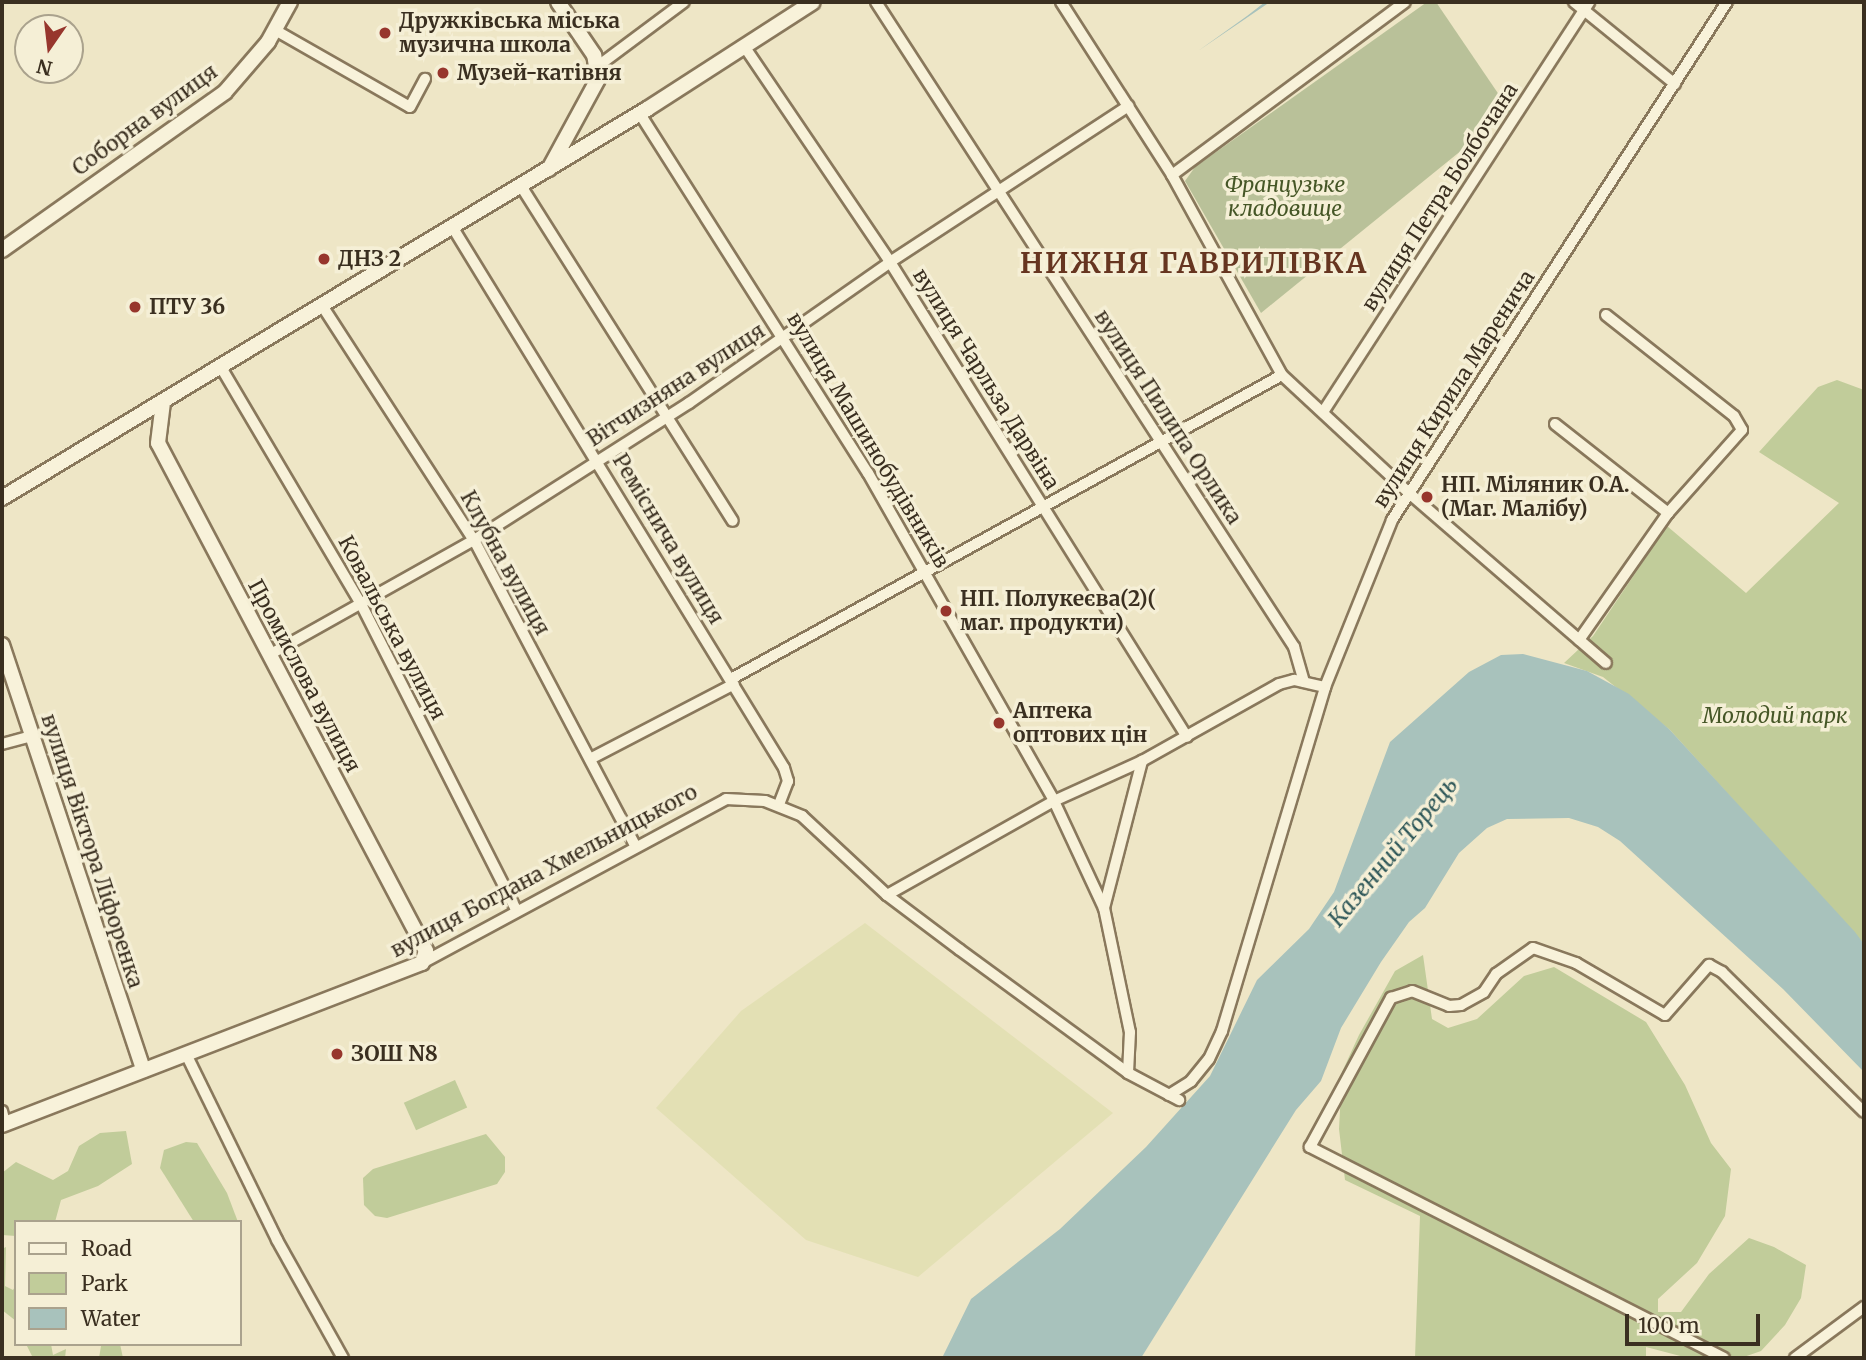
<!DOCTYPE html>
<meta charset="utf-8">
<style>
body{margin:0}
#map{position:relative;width:1866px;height:1360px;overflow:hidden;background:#eee6c6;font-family:Merriweather,serif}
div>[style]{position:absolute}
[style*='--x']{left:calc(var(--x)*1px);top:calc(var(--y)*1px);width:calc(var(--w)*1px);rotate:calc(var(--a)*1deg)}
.farmland>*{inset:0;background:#e3e0b4}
.green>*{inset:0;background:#c1cc9a;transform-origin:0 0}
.cemetery>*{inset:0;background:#b9c199}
.water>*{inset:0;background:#a8c2bc}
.roads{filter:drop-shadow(2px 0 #89785c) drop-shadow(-2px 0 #89785c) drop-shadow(0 2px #89785c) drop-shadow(0 -2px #89785c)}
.street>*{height:10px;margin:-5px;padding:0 5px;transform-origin:5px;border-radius:5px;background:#f8f2da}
.secondary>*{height:14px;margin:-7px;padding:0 7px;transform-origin:7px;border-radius:7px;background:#f8f2da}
.dots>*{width:19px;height:19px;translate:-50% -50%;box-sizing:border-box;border:4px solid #f5efd6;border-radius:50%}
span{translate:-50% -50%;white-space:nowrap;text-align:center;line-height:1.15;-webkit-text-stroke:7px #f5efd6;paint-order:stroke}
.poi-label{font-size:21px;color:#3a2f20;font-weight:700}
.left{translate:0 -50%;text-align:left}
.street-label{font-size:21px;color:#3a2f20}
.park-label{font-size:21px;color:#455626;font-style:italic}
.water-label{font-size:23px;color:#2f5859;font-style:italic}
.district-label{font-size:28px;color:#663520;font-weight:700;letter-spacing:2px}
.frame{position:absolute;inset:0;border:4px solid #3a2f20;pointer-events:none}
.legend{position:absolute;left:14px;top:1220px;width:228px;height:126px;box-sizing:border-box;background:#f5efd6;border:2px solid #aaa28d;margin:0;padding:9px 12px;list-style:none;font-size:21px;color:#3a2f20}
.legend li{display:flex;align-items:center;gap:14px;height:35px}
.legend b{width:35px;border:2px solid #aaa28d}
.north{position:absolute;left:14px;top:14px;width:70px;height:70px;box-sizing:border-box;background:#f5efd6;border:2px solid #aaa28d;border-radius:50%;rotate:194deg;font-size:19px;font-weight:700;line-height:28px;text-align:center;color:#3a2f20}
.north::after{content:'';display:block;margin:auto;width:24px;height:32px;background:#97362d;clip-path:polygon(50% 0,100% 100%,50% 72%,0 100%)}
.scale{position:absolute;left:1625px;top:1314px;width:135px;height:32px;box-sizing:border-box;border:4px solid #3a2f20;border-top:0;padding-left:9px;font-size:21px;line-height:24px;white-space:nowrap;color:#3a2f20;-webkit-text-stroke:5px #f5efd6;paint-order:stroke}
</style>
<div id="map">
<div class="farmland">
<i style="clip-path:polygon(865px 923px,1113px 1113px,918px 1277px,806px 1240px,656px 1108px,741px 1011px)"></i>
</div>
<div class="green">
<i style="clip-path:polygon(1837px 380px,1864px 390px,1864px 944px,1670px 730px,1603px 677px,1564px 663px,1593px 636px,1667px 526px,1746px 593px,1839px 503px,1759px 452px,1818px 387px)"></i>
<i style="clip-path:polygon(1423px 955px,1432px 1019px,1448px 1028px,1477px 1019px,1524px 976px,1554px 967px,1646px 1022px,1685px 1085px,1711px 1143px,1731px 1169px,1725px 1216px,1697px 1263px,1658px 1299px,1658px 1312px,1681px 1312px,1709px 1274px,1749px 1238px,1774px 1247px,1806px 1265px,1801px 1298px,1785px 1325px,1761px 1351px,1741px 1358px,1688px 1358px,1646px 1347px,1646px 1358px,1415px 1358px,1420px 1216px,1345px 1180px,1339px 1129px,1342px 1072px,1359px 1035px,1395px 971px)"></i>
<i style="left:455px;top:1080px;width:30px;height:56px;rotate:66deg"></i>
<i style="clip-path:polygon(126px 1131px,132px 1164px,98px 1186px,61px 1200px,55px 1222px,16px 1222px,16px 1236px,2px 1235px,2px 1173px,16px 1162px,53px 1180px,68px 1171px,79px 1146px,100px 1133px)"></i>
<i style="clip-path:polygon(486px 1134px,505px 1157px,505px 1172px,497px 1184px,387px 1218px,375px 1216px,364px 1205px,363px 1178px,373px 1169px)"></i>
<i style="clip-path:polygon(186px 1142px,197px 1143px,227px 1193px,238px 1222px,194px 1222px,160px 1168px,164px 1150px)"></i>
<i style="clip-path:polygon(6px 1247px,5px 1286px,13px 1290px,16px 1285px,16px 1321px,2px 1310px,2px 1249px)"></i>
<i style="clip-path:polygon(26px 1344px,51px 1344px,53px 1355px,66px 1349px,65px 1358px,33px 1358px)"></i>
<i style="clip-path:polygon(120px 1344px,123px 1358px,99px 1358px,101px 1346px)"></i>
</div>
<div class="cemetery">
<i style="clip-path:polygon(1427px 2px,1436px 2px,1510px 111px,1261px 313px,1185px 181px,1195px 167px)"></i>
</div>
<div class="water">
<i style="clip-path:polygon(1265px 2px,1270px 2px,1198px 51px,1247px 16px)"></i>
<i style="clip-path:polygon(1523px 654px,1587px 671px,1629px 694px,1670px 730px,1855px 932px,1864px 944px,1864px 1072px,1783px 989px,1620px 841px,1598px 827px,1569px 818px,1507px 819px,1487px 828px,1459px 853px,1425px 908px,1409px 922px,1381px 962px,1341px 1028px,1321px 1081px,1296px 1110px,1141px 1358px,942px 1358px,971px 1299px,1060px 1229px,1146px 1147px,1210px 1076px,1257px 980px,1309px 929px,1334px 892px,1390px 742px,1469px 672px,1501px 655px)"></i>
</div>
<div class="roads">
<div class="street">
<i style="--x:876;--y:2;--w:769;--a:57.05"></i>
<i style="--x:1294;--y:647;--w:36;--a:74"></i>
<i style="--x:1061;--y:2;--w:206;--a:57.3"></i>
<i style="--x:1172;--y:175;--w:228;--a:61.2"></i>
<i style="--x:1282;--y:375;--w:173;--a:42.9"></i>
<i style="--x:1409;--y:493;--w:260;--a:40.8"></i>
<i style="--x:1574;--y:2;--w:130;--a:39.1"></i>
<i style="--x:275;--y:30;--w:155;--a:29.7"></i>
<i style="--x:410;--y:107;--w:32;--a:-62"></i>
<i style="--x:744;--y:46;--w:261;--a:55.9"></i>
<i style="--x:890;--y:262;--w:560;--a:57.98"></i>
<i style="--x:598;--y:66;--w:107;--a:-36.7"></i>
<i style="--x:640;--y:114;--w:425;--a:57.6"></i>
<i style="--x:868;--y:473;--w:377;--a:60.4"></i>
<i style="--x:1054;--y:801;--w:118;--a:65"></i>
<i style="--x:1104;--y:908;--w:127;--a:78.2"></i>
<i style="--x:1130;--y:1032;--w:41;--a:92.8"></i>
<i style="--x:1172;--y:175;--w:290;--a:-36.6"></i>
<i style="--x:521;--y:186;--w:396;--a:57.7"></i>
<i style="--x:453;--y:228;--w:633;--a:58.49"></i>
<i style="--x:784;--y:768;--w:14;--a:73"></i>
<i style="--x:788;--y:781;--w:25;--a:111"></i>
<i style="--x:323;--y:307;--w:278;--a:57.1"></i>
<i style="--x:474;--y:540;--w:347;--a:62.2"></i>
<i style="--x:1606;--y:315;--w:163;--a:38.3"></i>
<i style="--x:1734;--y:416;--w:16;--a:60"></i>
<i style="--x:1742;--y:430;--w:111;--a:131.7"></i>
<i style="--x:222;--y:369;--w:273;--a:59.4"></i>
<i style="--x:361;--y:604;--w:344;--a:63.1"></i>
<i style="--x:1323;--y:412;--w:489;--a:-57"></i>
<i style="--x:1555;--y:424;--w:144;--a:38.2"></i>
<i style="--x:1668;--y:513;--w:155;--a:125"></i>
<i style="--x:269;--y:655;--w:235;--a:-29.3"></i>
<i style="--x:474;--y:540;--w:255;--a:-32.5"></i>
<i style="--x:689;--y:403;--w:246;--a:-35"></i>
<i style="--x:890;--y:262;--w:285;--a:-33.2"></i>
<i style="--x:731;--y:679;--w:629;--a:-28.89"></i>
<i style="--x:2;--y:744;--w:31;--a:-15"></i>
<i style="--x:590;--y:759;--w:162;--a:-27.5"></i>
<i style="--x:887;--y:895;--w:192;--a:-29.4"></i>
<i style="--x:1054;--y:801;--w:97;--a:-24.4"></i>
<i style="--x:1142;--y:761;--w:157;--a:-29.3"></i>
<i style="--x:1279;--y:684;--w:16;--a:-15"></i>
<i style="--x:1294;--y:680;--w:32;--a:13"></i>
<i style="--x:1104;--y:908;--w:152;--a:-75.5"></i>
<i style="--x:422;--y:963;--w:345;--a:-28.3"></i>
<i style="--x:726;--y:799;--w:39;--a:3"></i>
<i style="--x:765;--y:801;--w:40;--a:22"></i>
<i style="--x:802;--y:816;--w:116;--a:42.9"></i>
<i style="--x:887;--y:895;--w:91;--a:37"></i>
<i style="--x:960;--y:950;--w:208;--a:36.2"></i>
<i style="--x:1128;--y:1073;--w:58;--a:27.9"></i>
<i style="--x:186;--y:1054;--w:207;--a:63.9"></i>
<i style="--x:277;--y:1240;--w:135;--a:60.8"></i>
<i style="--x:1169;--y:1095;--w:26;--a:-32"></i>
<i style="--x:1191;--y:1081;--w:28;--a:-51"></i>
<i style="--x:1209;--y:1059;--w:31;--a:-65"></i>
<i style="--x:1222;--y:1031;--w:359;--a:-73.3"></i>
<i style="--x:1325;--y:687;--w:180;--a:-68.1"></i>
<i style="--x:1392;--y:520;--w:617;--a:-57.11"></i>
<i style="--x:2;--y:1111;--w:12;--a:76"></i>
<i style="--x:1724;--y:1358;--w:465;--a:-153"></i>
<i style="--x:1310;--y:1147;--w:170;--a:-61.5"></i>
<i style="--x:1391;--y:998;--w:22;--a:-18"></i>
<i style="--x:1412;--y:991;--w:40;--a:22"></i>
<i style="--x:1449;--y:1006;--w:12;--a:-5"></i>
<i style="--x:1461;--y:1005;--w:26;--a:-29"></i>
<i style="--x:1484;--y:992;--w:22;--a:-56"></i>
<i style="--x:1496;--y:974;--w:45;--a:-35.1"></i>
<i style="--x:1533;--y:948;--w:46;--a:19.2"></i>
<i style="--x:1576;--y:963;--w:103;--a:30.3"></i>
<i style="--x:1665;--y:1015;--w:67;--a:-48.7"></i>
<i style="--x:1709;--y:965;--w:15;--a:28"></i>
<i style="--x:1722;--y:972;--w:199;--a:44.6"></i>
<i style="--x:1795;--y:1358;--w:86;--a:-36.5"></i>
</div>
<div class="secondary">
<i style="--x:549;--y:169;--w:102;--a:-61.4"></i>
<i style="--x:598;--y:79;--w:24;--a:-99"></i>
<i style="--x:594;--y:55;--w:64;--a:-124.2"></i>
<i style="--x:2;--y:250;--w:273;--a:-35.3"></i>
<i style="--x:225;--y:92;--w:66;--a:-49.3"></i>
<i style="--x:268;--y:42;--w:46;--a:-61.2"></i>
<i style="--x:2;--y:498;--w:753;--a:-31.09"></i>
<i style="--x:647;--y:109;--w:197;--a:-32.8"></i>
<i style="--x:2;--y:645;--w:448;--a:71.6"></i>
<i style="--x:2;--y:1125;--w:450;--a:-21.1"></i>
<i style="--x:422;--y:963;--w:13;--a:-72"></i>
<i style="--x:426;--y:951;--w:574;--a:-117.81"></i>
<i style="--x:158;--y:443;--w:39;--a:-83"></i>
</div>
</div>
<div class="dots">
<i style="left:385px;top:33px;background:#97362d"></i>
<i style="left:443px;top:73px;background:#97362d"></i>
<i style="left:324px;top:259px;background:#97362d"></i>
<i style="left:135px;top:307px;background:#97362d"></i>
<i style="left:1427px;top:497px;background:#97362d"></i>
<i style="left:946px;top:611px;background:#97362d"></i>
<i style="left:999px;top:723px;background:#97362d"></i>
<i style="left:337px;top:1054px;background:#97362d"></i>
</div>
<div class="poi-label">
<span class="left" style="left:399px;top:33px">Дружківська міська<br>музична школа</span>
<span class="left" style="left:457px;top:73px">Музей-катівня</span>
<span class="left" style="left:338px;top:259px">ДНЗ 2</span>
<span class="left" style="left:149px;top:307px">ПТУ 36</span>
<span class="left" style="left:1441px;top:497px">НП. Міляник О.А.<br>(Маг. Малібу)</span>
<span class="left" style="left:960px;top:611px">НП. Полукеєва(2)(<br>маг. продукти)</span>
<span class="left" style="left:1013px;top:723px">Аптека<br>оптових цін</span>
<span class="left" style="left:351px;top:1054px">ЗОШ N8</span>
</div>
<div class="street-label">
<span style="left:145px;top:120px;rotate:-36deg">Соборна вулиця</span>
<span style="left:1440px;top:197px;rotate:-57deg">вулиця Петра Болбочана</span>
<span style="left:986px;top:379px;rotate:58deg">вулиця Чарльза Дарвіна</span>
<span style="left:676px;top:385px;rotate:-33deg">Вітчизняна вулиця</span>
<span style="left:1454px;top:389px;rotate:-57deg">вулиця Кирила Маренича</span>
<span style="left:1168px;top:417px;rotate:57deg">вулиця Пилипа Орлика</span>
<span style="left:868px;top:440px;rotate:59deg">вулиця Машинобудівників</span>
<span style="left:668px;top:539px;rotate:59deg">Реміснича вулиця</span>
<span style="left:505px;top:563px;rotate:61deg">Клубна вулиця</span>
<span style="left:392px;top:628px;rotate:62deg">Ковальська вулиця</span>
<span style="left:304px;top:676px;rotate:62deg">Промислова вулиця</span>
<span style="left:92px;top:851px;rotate:72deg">вулиця Віктора Ліфоренка</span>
<span style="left:544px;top:871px;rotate:-28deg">вулиця Богдана Хмельницького</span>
</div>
<div class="park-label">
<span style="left:1285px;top:197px">Французьке<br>кладовище</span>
<span style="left:1775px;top:716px">Молодий парк</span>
</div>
<div class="water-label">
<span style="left:1393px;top:852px;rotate:-50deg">Казенний Торець</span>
</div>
<div class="district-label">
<span style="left:1194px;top:263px">НИЖНЯ ГАВРИЛІВКА</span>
</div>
<div class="frame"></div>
<ul class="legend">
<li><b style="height:9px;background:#f8f2da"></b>Road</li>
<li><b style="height:19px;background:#c1cc9a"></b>Park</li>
<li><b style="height:19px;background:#a8c2bc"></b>Water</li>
</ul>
<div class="north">N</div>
<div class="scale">100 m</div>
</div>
